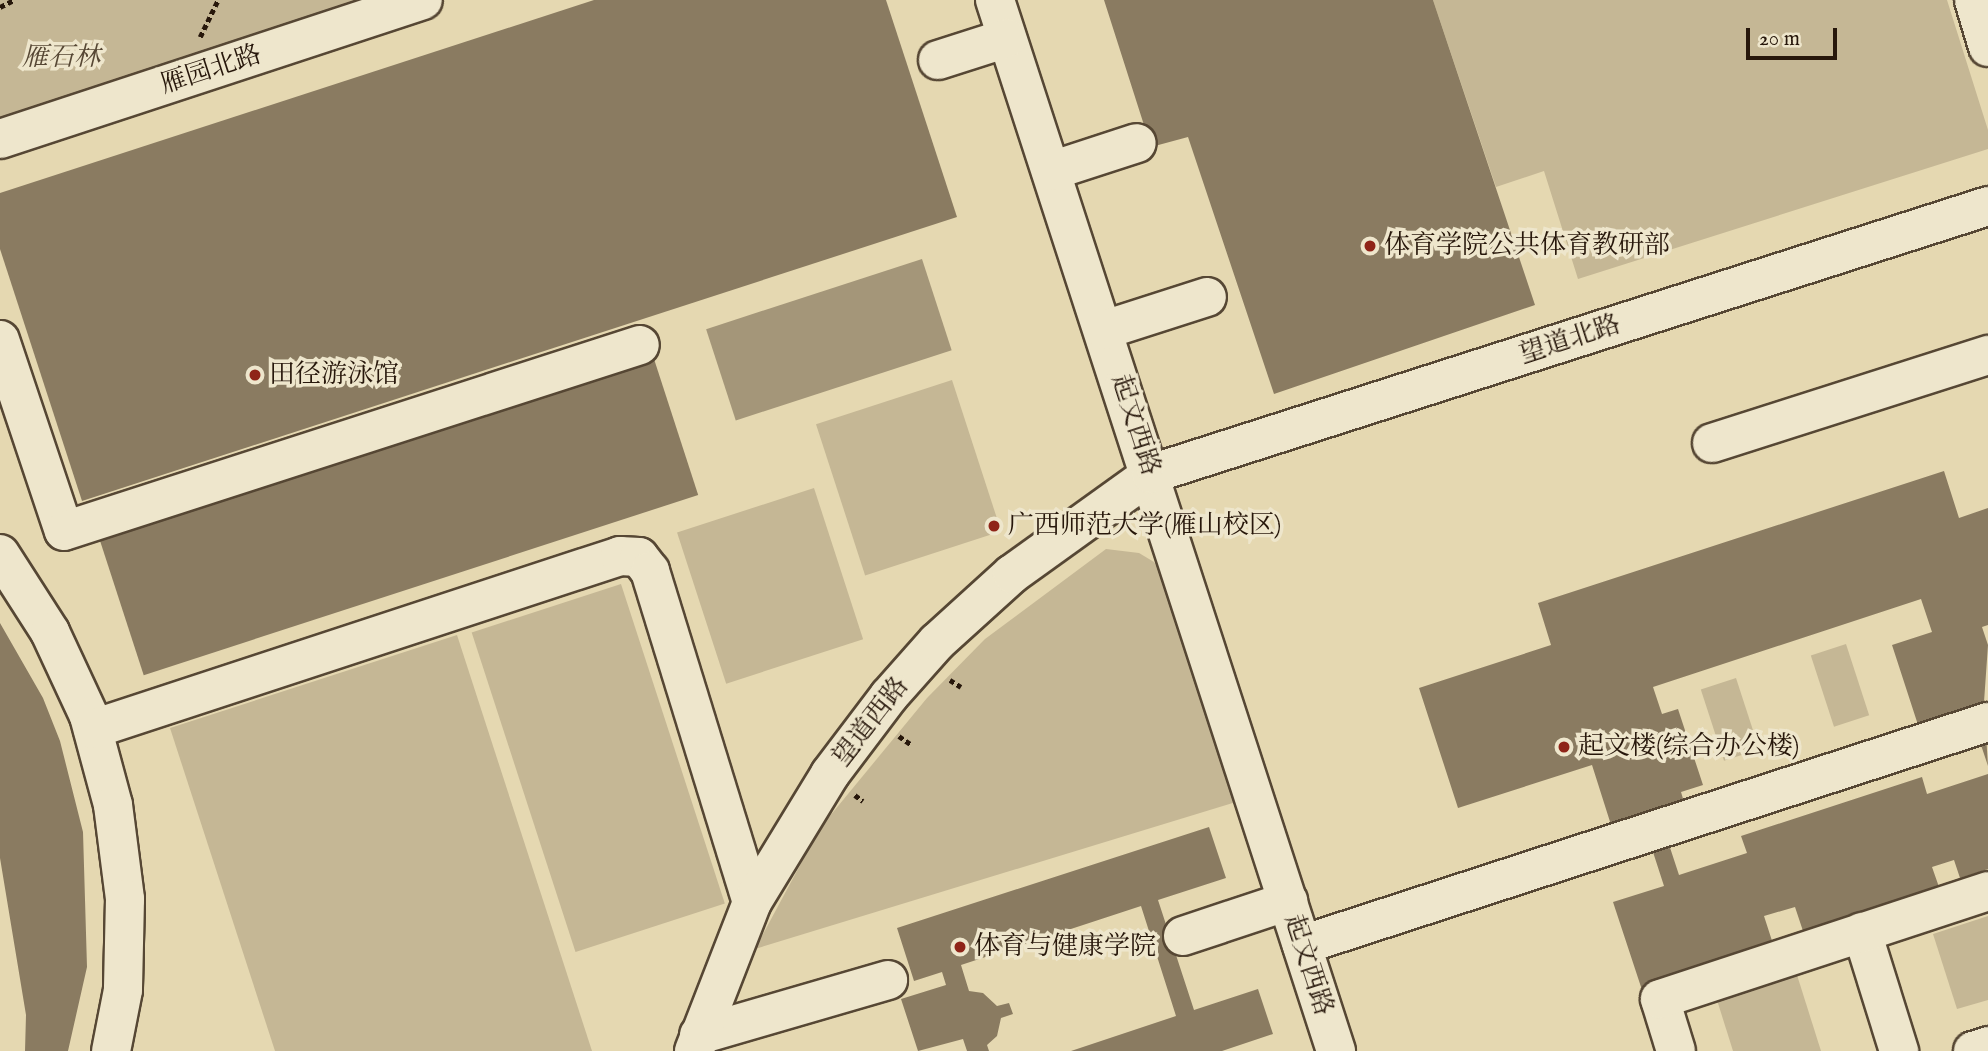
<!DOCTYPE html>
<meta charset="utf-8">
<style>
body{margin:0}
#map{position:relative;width:1988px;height:1051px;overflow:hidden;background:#e5d8b1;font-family:"IM FELL English","Noto Serif SC",serif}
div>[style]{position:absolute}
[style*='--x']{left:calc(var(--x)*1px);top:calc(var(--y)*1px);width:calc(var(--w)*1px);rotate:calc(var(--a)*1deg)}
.green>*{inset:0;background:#c5b795;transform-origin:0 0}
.water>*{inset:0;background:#a49679;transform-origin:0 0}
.building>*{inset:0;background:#8a7b61;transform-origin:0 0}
.path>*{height:4.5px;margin-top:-2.25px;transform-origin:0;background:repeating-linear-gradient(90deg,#27170b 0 5px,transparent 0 8.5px)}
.roads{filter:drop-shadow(2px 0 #564734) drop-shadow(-2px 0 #564734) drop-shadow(0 2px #564734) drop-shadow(0 -2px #564734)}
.minor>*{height:38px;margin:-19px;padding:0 19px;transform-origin:19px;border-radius:19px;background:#eee6cc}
.dots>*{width:19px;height:19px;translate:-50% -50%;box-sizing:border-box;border:4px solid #eee6cc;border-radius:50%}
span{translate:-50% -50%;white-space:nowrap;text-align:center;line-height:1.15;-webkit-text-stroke:7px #eee6cc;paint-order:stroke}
.park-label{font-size:26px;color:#564734;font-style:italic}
.street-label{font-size:26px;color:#27170b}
.poi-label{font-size:26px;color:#27170b}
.left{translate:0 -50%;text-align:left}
.scale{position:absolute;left:1746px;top:28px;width:91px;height:32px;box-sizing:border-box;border:4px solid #27170b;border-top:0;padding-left:9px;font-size:21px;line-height:24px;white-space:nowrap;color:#27170b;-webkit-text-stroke:5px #eee6cc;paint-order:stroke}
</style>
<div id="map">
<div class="green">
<i style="clip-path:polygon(0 0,423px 0,0 139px)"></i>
<i style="clip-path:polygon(1433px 0,1947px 0,1988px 130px,1988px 149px,1578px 279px,1544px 171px,1496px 187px)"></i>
<i style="left:952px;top:380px;width:159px;height:143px;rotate:72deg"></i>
<i style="left:814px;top:488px;width:159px;height:144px;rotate:72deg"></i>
<i style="clip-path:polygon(1106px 549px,1139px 553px,1154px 562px,1170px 587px,1236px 802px,755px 949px,820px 828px,927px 698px,985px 639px)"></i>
<i style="left:621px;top:584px;width:336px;height:157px;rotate:72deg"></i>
<i style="clip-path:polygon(457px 635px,592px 1051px,275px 1051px,170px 728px)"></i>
<i style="left:1846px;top:644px;width:75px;height:37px;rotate:72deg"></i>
<i style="left:1736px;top:678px;width:75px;height:37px;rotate:72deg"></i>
<i style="clip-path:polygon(1988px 916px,1988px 1000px,1957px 1009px,1933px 934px)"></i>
<i style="clip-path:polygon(1797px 975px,1821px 1051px,1733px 1051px,1717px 1000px)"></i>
</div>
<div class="water">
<i style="left:922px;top:259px;width:96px;height:227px;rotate:72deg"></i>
</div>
<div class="building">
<i style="clip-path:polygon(594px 0,886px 0,957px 217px,82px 501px,0 249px,0 193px)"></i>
<i style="clip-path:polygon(1104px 0,1433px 0,1535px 305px,1274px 394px,1188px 137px,1151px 147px)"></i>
<i style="left:654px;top:359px;width:143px;height:583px;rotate:72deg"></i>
<i style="clip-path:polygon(1944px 471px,1959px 518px,1988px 508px,1988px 625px,1982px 627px,1988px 645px,1984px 702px,1988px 766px,1970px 712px,1919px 728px,1892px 645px,1932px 632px,1921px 599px,1653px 687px,1662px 714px,1678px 709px,1703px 785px,1681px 792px,1684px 802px,1658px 811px,1679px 875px,1747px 853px,1741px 836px,1922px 777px,1927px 794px,1988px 774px,1988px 869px,1960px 878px,1954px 860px,1932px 867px,1939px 887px,1803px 931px,1795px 907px,1764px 916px,1774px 947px,1642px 990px,1613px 902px,1664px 886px,1642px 818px,1612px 828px,1592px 765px,1458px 808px,1419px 688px,1551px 645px,1538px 603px)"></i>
<i style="clip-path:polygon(0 623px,43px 698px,60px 741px,83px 832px,87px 967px,68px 1051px,25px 1051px,26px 1015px,0 858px)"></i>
<i style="clip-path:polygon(1209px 827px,1226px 878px,1158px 900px,1194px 1010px,1258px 989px,1273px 1034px,1222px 1051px,1071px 1051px,1176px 1016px,1141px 906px,961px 965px,969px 991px,983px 993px,997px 1006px,1009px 1003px,1013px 1014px,1001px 1018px,997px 1036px,987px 1045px,989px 1051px,967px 1051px,963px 1039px,918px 1051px,901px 999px,946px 985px,942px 972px,914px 981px,897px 928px)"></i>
</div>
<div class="path">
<i style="--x:0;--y:7;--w:16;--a:-27"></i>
<i style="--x:200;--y:37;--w:41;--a:-64.1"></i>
<i style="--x:950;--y:680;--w:13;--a:32"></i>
<i style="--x:899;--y:736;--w:16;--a:35"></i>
<i style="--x:855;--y:795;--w:10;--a:37"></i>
</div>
<div class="roads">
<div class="minor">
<i style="--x:995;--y:0;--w:1105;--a:72.02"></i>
<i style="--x:1974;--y:0;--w:49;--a:73.4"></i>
<i style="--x:938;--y:60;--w:72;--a:-17.7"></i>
<i style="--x:0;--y:139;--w:445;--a:-18.2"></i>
<i style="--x:1051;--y:171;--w:90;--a:-18"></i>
<i style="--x:1104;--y:330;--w:108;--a:-17.8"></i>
<i style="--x:0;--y:340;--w:201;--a:71.5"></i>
<i style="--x:64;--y:531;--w:605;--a:-17.9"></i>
<i style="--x:1712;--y:443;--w:290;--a:-17.7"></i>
<i style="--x:0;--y:554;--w:93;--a:57.3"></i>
<i style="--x:50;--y:632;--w:93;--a:65.1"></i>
<i style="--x:89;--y:716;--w:92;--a:74.9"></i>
<i style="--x:113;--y:805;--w:95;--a:82.7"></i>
<i style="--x:125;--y:899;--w:91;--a:91.3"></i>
<i style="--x:123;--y:990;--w:62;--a:101.1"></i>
<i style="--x:93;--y:729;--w:555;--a:-18.17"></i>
<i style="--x:620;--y:556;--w:19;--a:3"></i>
<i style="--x:639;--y:557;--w:18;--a:52"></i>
<i style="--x:650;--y:571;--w:346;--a:72.9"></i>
<i style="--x:1862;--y:932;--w:125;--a:72.7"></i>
<i style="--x:1183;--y:936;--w:111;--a:-18.4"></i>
<i style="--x:1302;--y:945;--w:721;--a:-18.01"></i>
<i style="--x:699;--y:1035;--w:197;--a:-16.2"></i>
<i style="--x:694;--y:1051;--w:160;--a:-68.7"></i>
<i style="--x:752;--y:902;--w:150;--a:-58.6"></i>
<i style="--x:830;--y:774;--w:98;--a:-52.9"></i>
<i style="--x:889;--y:696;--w:72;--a:-48.4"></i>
<i style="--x:937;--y:642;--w:101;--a:-42.2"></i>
<i style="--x:1012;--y:574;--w:171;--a:-35.7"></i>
<i style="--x:1151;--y:474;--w:879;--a:-17.75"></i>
<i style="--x:1676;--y:1051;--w:54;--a:-107.1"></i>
<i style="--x:1660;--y:999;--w:345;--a:-18.2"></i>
<i style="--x:1973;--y:1051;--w:16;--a:-18"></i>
</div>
</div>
<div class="dots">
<i style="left:1370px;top:246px;background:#8f2418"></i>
<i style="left:255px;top:375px;background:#8f2418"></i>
<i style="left:994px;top:526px;background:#8f2418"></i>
<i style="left:1564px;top:747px;background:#8f2418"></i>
<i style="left:960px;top:947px;background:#8f2418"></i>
</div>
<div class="park-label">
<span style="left:61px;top:58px">雁石林</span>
</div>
<div class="street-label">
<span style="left:211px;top:70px;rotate:-18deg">雁园北路</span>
<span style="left:1570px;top:340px;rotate:-18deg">望道北路</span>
<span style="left:1135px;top:425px;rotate:72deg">起文西路</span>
<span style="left:871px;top:722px;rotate:-52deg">望道西路</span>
<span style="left:1308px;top:965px;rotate:72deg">起文西路</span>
</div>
<div class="poi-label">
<span class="left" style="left:1384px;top:246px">体育学院公共体育教研部</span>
<span class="left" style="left:269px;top:375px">田径游泳馆</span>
<span class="left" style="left:1008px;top:526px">广西师范大学(雁山校区)</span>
<span class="left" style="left:1578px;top:747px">起文楼(综合办公楼)</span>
<span class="left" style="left:974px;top:947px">体育与健康学院</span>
</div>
<div class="scale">20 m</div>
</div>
